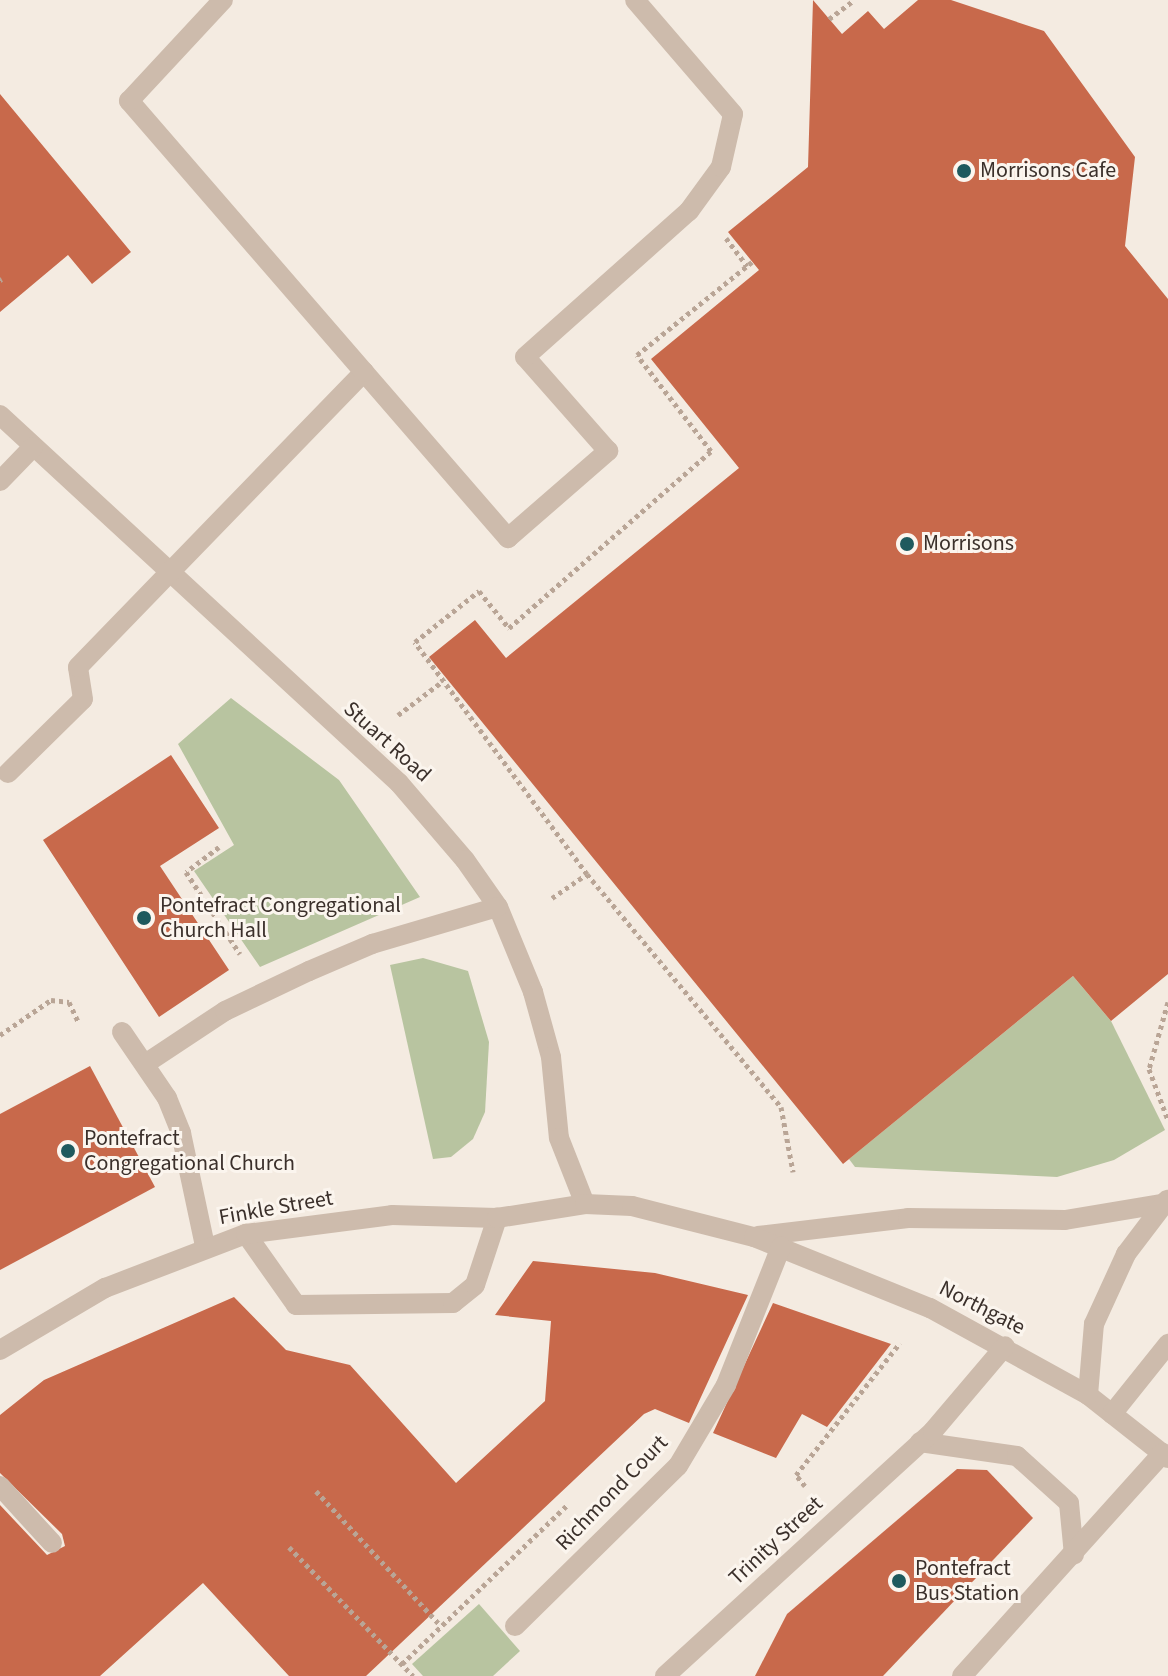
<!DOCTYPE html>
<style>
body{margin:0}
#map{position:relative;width:1168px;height:1676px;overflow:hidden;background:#f4ebe1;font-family:"Source Sans 3",sans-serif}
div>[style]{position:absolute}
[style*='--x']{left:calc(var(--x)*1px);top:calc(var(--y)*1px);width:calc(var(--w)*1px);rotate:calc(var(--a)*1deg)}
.green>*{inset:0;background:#b8c4a0}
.building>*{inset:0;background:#c8694b}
.path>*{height:5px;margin-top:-2.5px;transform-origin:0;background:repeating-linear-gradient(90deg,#b9a596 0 4px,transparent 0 8px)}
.minor>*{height:20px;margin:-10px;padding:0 10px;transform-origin:10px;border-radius:10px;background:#cdbbac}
.dots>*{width:22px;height:22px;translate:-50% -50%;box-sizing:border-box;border:4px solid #fbf5ee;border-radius:50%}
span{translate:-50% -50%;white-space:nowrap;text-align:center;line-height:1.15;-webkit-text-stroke:6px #fbf5ee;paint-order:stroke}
.poi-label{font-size:22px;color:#3b302b}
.left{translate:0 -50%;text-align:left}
.street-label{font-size:22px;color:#3b302b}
</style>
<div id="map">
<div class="green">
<i style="clip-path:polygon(231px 698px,339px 780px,420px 897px,260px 967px,194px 871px,234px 845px,178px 744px)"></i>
<i style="clip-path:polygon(423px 958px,468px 971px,489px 1042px,485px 1112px,473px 1139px,451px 1157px,433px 1159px,390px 965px)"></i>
<i style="clip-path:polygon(1073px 976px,1111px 1021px,1165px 1130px,1114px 1160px,1057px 1177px,855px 1167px,849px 1159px)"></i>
<i style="clip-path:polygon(479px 1604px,520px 1651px,493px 1676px,423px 1676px,412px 1664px)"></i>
</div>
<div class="building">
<i style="clip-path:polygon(813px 0,842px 34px,868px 11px,884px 29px,918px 0,951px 0,1044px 31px,1135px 157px,1125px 246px,1168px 299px,1168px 974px,1111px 1021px,1073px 976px,843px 1164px,429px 657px,475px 620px,506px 658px,739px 468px,651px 359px,759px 270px,728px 232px,808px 167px)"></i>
<i style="clip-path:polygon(0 94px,131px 252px,92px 284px,68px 255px,0 312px)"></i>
<i style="clip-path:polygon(171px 755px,219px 828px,160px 866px,229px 970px,159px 1017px,43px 840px)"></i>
<i style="clip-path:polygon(90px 1066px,155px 1187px,0 1270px,0 1114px)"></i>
<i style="clip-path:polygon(533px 1261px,655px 1273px,748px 1295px,689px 1423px,655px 1409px,644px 1414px,366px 1676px,289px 1676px,203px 1583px,100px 1676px,0 1676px,0 1505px,47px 1555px,65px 1546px,62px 1534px,0 1473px,0 1415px,44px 1380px,234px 1297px,286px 1350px,350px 1365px,456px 1483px,545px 1401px,551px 1321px,495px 1315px)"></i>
<i style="clip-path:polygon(773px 1303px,891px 1344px,827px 1427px,802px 1414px,776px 1458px,713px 1433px)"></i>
<i style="clip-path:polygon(957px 1469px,987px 1470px,1033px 1518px,883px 1676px,755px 1676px,787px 1614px)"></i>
</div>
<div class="path">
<i style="--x:829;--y:19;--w:31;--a:-37"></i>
<i style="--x:726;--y:238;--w:35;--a:53"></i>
<i style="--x:0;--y:280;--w:2;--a:-27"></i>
<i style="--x:398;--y:715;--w:56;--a:-37.1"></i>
<i style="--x:219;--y:847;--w:41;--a:142.9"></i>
<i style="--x:186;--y:872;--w:98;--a:56.6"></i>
<i style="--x:587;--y:874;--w:303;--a:50.2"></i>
<i style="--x:781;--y:1107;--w:66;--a:79.5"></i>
<i style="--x:552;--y:898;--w:42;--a:-34.4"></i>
<i style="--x:587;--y:874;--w:289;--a:-126.6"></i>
<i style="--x:415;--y:642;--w:82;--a:-38.6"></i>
<i style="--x:479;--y:591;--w:48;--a:51"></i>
<i style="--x:509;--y:628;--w:269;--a:-41.2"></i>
<i style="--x:711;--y:451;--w:121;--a:-127.6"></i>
<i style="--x:637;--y:355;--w:148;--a:-39"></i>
<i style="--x:1168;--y:1002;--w:70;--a:105.8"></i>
<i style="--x:1149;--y:1069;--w:54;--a:69.6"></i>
<i style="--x:0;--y:1035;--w:62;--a:-34.5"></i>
<i style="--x:51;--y:1000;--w:18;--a:6"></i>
<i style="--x:69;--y:1002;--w:21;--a:65"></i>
<i style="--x:805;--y:1486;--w:14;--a:-129"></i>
<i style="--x:796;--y:1475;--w:168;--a:-51.8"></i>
<i style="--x:316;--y:1491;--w:183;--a:47.2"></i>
<i style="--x:289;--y:1547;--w:179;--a:46.1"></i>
<i style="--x:402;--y:1664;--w:231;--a:-43.9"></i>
</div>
<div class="minor">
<i style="--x:364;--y:372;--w:220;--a:49.1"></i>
<i style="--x:508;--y:538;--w:133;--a:-41"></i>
<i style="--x:608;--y:451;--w:125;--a:-131.4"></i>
<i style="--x:525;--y:357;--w:220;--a:-41.7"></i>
<i style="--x:689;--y:211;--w:54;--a:-54"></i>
<i style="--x:721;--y:167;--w:54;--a:-77.2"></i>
<i style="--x:733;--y:114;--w:150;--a:-130.7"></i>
<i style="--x:0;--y:415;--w:543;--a:42.69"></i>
<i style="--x:399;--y:783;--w:101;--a:49.4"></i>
<i style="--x:465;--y:860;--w:57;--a:54.9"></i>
<i style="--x:498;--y:907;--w:92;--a:67.6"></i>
<i style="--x:533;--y:992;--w:67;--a:74.5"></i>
<i style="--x:551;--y:1057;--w:81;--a:84.4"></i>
<i style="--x:559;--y:1138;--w:71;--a:68.5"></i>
<i style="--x:0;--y:481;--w:47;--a:-45.9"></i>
<i style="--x:8;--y:773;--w:105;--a:-44.6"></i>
<i style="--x:83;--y:699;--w:32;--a:-99"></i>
<i style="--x:78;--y:667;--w:411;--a:-45.9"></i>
<i style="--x:364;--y:372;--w:359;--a:-130.9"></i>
<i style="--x:129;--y:101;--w:138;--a:-47.1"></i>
<i style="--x:122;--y:1032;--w:80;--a:55.7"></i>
<i style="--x:167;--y:1098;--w:38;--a:68"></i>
<i style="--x:181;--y:1133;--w:116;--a:78"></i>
<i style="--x:145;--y:1064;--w:96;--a:-33.5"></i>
<i style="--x:225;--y:1011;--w:93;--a:-25.5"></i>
<i style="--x:309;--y:971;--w:69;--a:-23.2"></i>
<i style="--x:372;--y:944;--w:131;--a:-16.4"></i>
<i style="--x:246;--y:1234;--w:87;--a:54.8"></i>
<i style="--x:296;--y:1305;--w:157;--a:-0.7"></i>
<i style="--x:453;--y:1303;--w:28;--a:-39"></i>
<i style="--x:475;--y:1285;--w:71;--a:-71.8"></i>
<i style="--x:758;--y:1236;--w:151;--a:-6.8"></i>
<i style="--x:908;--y:1218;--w:157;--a:0.7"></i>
<i style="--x:1065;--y:1220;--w:97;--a:-9.5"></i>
<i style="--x:0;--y:1350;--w:122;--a:-30.6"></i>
<i style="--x:105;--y:1288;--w:151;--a:-21"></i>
<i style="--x:246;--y:1234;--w:147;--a:-7.4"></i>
<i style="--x:392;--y:1215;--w:105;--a:1.6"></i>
<i style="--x:497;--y:1218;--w:89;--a:-9"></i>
<i style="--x:585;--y:1204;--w:47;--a:2.4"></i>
<i style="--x:632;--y:1206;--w:126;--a:14.3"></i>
<i style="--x:754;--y:1237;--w:190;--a:22"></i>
<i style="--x:930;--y:1308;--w:180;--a:28.8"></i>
<i style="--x:1088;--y:1395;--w:102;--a:38.2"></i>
<i style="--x:1088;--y:1395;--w:71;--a:-85.2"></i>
<i style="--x:1094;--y:1324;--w:77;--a:-65.4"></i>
<i style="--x:1126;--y:1254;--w:68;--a:-52.8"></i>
<i style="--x:1112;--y:1414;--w:90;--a:-51.3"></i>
<i style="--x:920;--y:1442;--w:98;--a:8.2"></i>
<i style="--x:1017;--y:1456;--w:70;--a:42.1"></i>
<i style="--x:1069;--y:1503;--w:52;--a:84.5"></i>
<i style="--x:0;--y:1486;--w:77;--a:47.6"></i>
<i style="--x:515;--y:1626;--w:228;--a:-44.5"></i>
<i style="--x:678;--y:1466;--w:94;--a:-59.3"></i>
<i style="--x:726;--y:1385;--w:149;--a:-68.3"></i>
<i style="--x:665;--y:1676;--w:363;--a:-42.4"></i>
<i style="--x:933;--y:1431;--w:111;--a:-49.7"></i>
<i style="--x:962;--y:1676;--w:300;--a:-48"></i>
</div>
<div class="dots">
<i style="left:964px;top:171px;background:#1f5a5e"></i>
<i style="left:907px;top:544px;background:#1f5a5e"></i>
<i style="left:144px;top:918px;background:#1f5a5e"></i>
<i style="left:68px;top:1151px;background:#1f5a5e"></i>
<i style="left:899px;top:1581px;background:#1f5a5e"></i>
</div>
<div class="poi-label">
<span class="left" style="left:980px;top:171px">Morrisons Cafe</span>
<span class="left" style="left:923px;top:544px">Morrisons</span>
<span class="left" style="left:160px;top:918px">Pontefract Congregational<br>Church Hall</span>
<span class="left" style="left:84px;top:1151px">Pontefract<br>Congregational Church</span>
<span class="left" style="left:915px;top:1581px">Pontefract<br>Bus Station</span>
</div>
<div class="street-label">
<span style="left:387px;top:742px;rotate:42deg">Stuart Road</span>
<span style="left:276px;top:1208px;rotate:-10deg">Finkle Street</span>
<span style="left:982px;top:1308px;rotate:27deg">Northgate</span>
<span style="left:612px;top:1493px;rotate:-46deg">Richmond Court</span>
<span style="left:776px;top:1541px;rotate:-43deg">Trinity Street</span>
</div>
</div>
